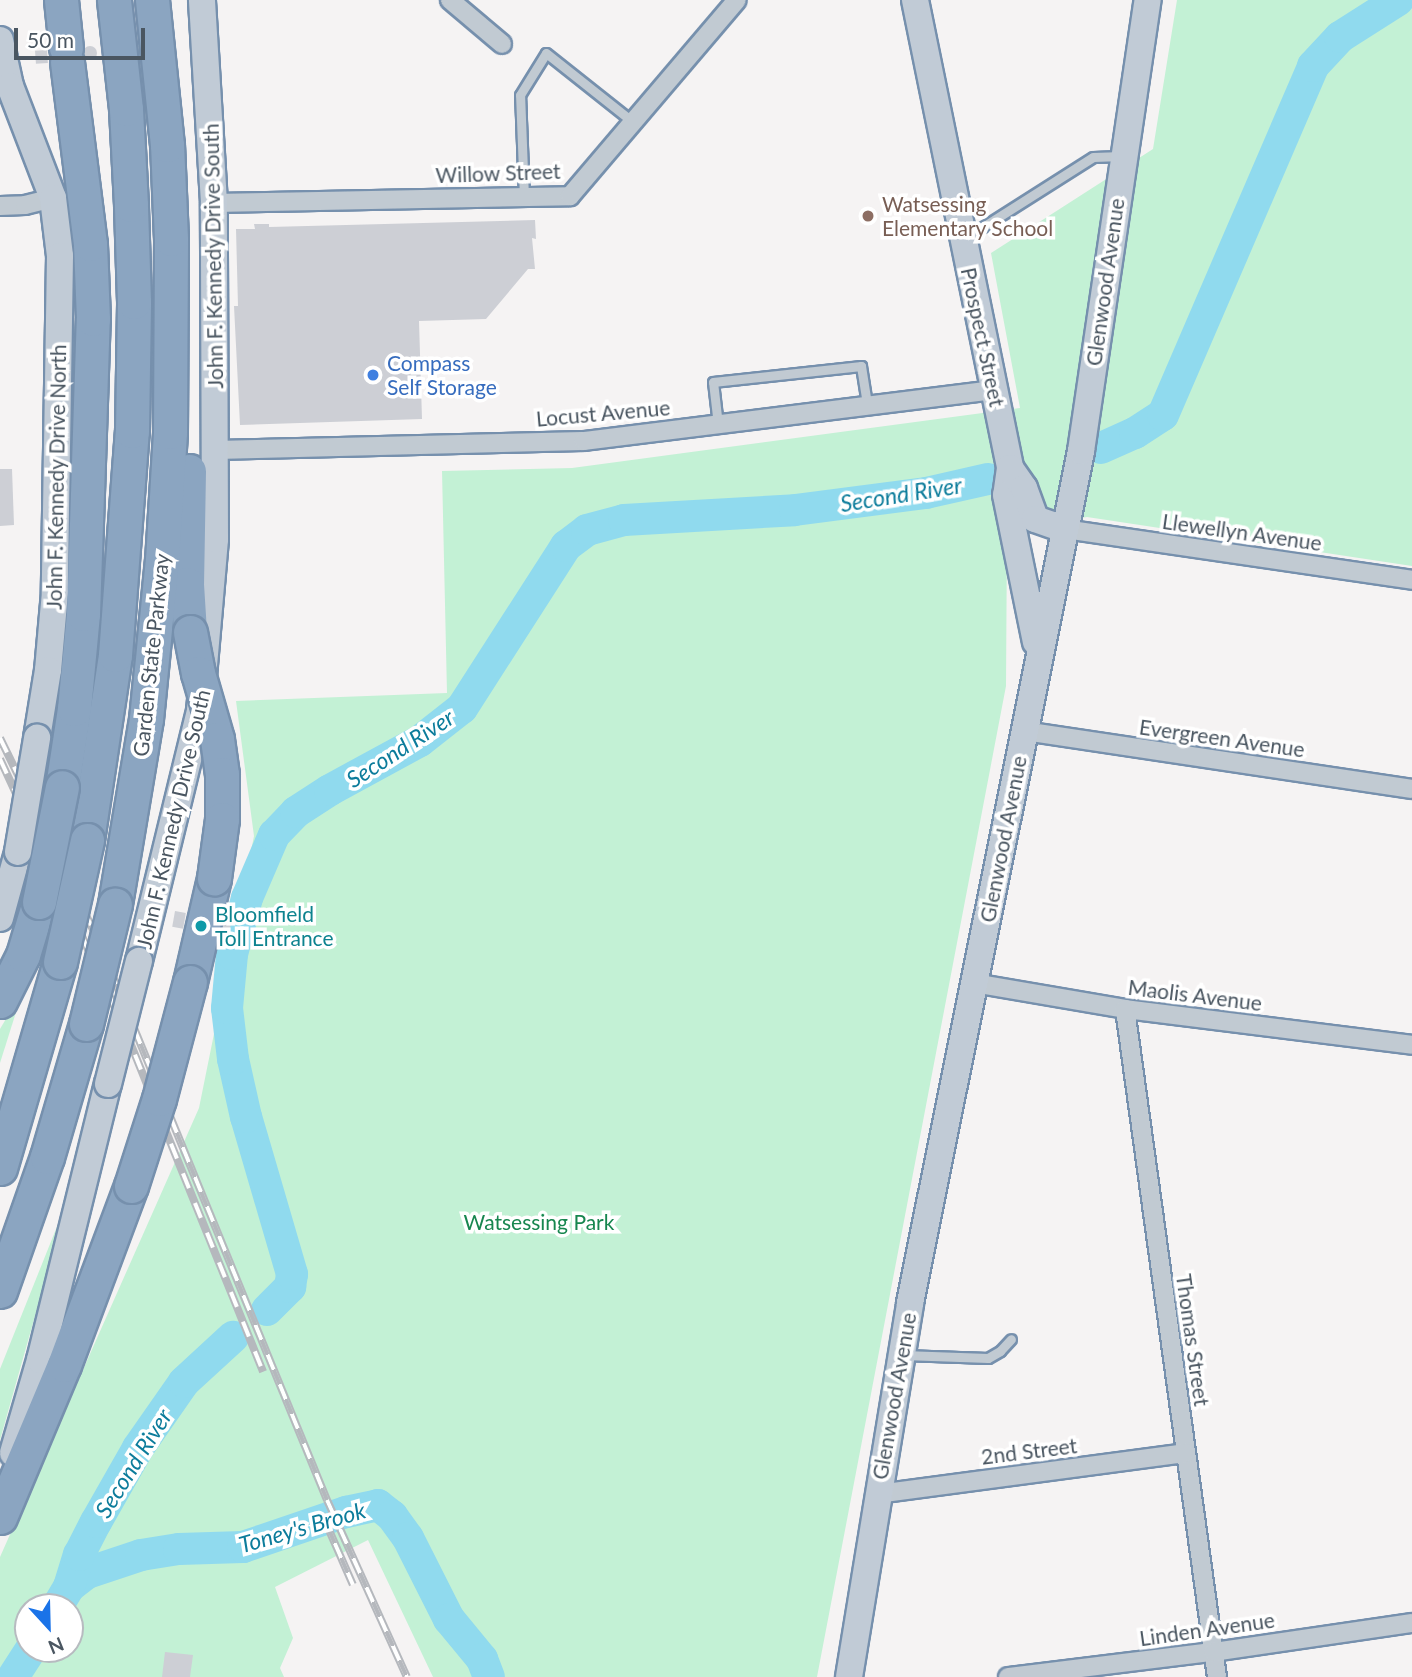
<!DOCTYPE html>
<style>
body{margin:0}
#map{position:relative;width:1412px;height:1677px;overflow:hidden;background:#f5f3f3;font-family:Lato,sans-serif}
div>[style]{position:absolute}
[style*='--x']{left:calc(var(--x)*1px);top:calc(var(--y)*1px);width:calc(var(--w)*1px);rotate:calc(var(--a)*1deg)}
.green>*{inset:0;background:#c3f1d5}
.river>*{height:32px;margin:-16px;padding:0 16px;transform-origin:16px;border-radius:16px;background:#90daee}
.building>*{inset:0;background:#cdcfd5;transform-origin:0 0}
.round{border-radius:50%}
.roads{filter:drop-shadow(2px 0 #7690ad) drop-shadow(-2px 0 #7690ad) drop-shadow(0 2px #7690ad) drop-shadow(0 -2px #7690ad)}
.lane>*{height:9px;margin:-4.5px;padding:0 4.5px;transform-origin:4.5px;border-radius:4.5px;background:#c1cad2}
.street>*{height:18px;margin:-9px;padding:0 9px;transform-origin:9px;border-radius:9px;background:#c1cad2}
.secondary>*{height:26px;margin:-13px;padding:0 13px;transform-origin:13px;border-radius:13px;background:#c1cbd6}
.highway>*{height:33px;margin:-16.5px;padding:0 16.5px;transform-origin:16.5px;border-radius:16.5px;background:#8ba5c1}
.rail>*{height:8px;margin-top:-4px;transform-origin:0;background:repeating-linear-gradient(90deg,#fff 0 16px,#b5b8bd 0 32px);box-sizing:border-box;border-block:2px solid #b5b8bd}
.bridges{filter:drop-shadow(2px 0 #7690ad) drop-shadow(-2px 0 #7690ad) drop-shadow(0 2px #7690ad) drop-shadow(0 -2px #7690ad)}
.secondary-bridge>*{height:26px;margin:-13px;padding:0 13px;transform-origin:13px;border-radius:13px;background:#c1cbd6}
.highway-bridge>*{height:33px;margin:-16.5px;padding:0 16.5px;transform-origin:16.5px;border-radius:16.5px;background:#8ba5c1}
.dots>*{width:19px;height:19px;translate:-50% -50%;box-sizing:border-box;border:4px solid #fff;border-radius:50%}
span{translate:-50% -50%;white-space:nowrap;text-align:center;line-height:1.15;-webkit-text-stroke:7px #fff;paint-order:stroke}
.street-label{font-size:21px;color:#4a5661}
.education-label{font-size:21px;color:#785e54}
.left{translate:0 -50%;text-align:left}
.shop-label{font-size:21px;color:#366cbe}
.culture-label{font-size:21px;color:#0d838f}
.park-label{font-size:21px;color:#17864f}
.water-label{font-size:23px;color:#0c7c9b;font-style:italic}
.north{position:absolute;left:14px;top:1593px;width:70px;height:70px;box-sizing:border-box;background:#fff;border:2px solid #b7bbc0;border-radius:50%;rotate:158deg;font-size:19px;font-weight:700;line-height:28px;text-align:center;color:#4a5661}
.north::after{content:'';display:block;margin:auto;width:24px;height:32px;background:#1a73e8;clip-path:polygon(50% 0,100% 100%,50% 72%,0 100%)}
.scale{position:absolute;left:14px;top:28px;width:131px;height:32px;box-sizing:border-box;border:4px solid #4a5661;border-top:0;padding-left:9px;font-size:21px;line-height:24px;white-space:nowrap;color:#4a5661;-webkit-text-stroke:5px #fff;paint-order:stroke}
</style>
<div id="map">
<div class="green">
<i style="clip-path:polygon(evenodd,1177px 0,1412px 0,1412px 566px,1087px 517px,1007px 531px,1006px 686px,817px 1677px,433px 1677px,368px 1540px,275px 1587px,293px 1638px,280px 1668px,284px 1677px,0 1677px,0 1557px,199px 1108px,254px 836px,236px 701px,447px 693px,442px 471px,572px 468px,1020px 408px,991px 253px,1153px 149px,1177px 0,28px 1607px,70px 1607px,70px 1649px,28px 1649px,28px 1607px)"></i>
<i style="clip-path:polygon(23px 990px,0 1063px,0 1029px)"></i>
<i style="clip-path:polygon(68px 1199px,0 1440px,0 1369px)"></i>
</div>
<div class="river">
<i style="--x:1101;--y:448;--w:37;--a:-24"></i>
<i style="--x:1135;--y:433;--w:33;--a:-33"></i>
<i style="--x:1163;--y:415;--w:380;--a:-66.7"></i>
<i style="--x:1313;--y:66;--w:40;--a:-47"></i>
<i style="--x:1340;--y:37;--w:69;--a:-32.5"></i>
<i style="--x:267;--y:1310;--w:33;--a:-45"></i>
<i style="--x:290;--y:1287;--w:13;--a:-81"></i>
<i style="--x:292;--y:1274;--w:164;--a:-106.3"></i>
<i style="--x:246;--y:1117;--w:59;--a:-102.6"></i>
<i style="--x:233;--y:1059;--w:51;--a:-96.7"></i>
<i style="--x:227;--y:1008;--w:54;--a:-84.7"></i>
<i style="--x:232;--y:954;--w:58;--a:-75"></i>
<i style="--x:247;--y:898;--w:69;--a:-66.8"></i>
<i style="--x:274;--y:835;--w:32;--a:-46"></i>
<i style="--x:296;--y:812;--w:40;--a:-32.9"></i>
<i style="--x:330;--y:790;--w:102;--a:-28.6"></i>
<i style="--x:420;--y:741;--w:53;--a:-38.2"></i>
<i style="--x:462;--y:708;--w:193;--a:-57.3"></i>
<i style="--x:566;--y:546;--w:26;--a:-37"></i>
<i style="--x:587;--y:530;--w:38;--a:-15"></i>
<i style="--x:624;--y:520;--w:171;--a:-3.3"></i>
<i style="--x:795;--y:510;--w:132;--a:-7.4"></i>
<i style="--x:926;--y:493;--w:64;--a:-12.7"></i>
<i style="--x:69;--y:1587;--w:23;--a:-38"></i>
<i style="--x:87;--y:1573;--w:57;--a:-18.4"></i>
<i style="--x:141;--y:1555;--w:38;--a:-9"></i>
<i style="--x:179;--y:1549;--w:64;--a:-1.8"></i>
<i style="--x:243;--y:1547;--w:109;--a:-18.8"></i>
<i style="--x:346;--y:1512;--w:33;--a:-12"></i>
<i style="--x:378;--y:1505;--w:18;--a:38"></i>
<i style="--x:392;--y:1516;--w:27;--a:54"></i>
<i style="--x:408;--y:1538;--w:91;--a:63.2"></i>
<i style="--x:449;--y:1619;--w:52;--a:50.5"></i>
<i style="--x:482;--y:1659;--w:19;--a:69"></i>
<i style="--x:57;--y:1607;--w:23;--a:-59"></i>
<i style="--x:69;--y:1587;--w:34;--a:-73"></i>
<i style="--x:79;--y:1555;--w:37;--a:-63"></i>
<i style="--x:96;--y:1522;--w:85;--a:-60.4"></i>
<i style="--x:138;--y:1448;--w:80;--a:-55.1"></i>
<i style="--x:184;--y:1382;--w:67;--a:-42.6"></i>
<i style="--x:13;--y:1677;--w:33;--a:-57"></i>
</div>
<div class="building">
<i class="round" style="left:83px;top:46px;width:14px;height:14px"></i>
<i style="left:47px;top:50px;width:13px;height:12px;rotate:86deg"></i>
<i style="clip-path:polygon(535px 220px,536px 239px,532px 238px,535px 269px,528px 269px,486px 319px,419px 321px,422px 419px,240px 425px,234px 306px,238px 306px,236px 229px,255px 229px,254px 224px,269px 224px,269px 227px)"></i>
<i style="clip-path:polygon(0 469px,12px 469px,14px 525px,0 526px)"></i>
<i style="left:175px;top:911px;width:11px;height:16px;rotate:10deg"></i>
<i style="left:223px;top:923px;width:8px;height:16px;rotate:14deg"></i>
<i style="clip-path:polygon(165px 1652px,193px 1655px,190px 1677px,162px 1677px)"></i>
</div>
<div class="roads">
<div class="lane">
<i style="--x:524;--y:197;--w:102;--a:-92.2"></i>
<i style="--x:520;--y:95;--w:49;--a:-58.2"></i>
<i style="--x:546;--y:53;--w:111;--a:38.4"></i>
<i style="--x:967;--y:237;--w:149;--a:-32.4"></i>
<i style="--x:1093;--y:157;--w:29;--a:-2"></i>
<i style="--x:718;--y:425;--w:43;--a:-96.6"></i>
<i style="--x:713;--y:382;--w:149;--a:-6.2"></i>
<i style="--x:861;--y:366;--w:39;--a:81"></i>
<i style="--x:903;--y:1355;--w:85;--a:2"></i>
<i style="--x:988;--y:1358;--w:14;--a:-30"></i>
<i style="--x:1000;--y:1351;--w:16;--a:-47"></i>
</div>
<div class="street">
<i style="--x:450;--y:0;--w:68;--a:40.2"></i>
<i style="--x:214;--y:203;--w:356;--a:-1.1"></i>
<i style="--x:570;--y:196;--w:257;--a:-49.6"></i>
<i style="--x:0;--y:206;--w:25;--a:-2"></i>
<i style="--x:25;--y:205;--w:29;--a:-14"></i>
<i style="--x:215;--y:450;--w:369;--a:-1.4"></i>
<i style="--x:584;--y:441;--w:412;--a:-7.1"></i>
<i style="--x:1064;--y:529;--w:352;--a:8.3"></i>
<i style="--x:1024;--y:731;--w:392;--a:8.5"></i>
<i style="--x:973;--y:983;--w:154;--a:9.7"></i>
<i style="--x:1125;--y:1009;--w:289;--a:7.1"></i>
<i style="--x:1125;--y:1009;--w:674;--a:82.16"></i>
<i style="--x:878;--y:1494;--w:310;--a:-7.6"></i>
<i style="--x:1008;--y:1677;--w:207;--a:-7"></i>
<i style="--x:1213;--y:1652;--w:201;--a:-8.3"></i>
</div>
<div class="secondary">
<i style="--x:915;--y:0;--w:478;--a:78.5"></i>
<i style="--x:1010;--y:468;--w:27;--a:98"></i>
<i style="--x:1006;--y:495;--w:150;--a:78.5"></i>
<i style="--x:0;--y:40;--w:47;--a:77.7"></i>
<i style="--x:10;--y:86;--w:120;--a:69"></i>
<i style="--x:53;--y:198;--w:58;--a:83.1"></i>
<i style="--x:60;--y:256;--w:336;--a:90.9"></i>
<i style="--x:55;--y:592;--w:78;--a:95.1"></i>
<i style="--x:48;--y:670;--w:69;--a:99.2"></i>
<i style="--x:1010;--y:468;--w:24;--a:55"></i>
<i style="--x:1024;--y:488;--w:33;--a:70"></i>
<i style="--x:1035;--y:519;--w:31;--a:19"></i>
<i style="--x:0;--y:918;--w:68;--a:-74.7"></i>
<i style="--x:139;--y:961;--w:257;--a:-76.3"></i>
<i style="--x:200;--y:711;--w:173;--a:-85"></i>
<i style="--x:215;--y:539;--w:336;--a:-90.2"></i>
<i style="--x:214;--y:203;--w:203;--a:-93.4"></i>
<i style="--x:13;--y:1453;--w:97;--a:-73.8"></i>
<i style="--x:40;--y:1360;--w:284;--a:-76.2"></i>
<i style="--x:849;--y:1677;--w:379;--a:-80.7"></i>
<i style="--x:910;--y:1303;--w:869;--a:-78.65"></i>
<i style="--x:1081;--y:451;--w:456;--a:-81.6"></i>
</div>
<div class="highway">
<i style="--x:61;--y:0;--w:48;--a:84.1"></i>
<i style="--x:189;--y:471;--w:113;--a:91"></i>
<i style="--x:187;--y:584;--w:48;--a:86.4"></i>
<i style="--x:62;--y:787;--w:79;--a:-81.3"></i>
<i style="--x:74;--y:709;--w:95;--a:-84.6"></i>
<i style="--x:83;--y:614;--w:295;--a:-88.1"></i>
<i style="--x:93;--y:319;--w:75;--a:-92.3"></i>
<i style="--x:90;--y:244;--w:183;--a:-97.2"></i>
<i style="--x:87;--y:840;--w:187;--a:-81.4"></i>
<i style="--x:115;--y:655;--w:225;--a:-85.7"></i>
<i style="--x:132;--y:431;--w:129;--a:-89.1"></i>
<i style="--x:134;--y:302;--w:97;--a:-91.8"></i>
<i style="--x:131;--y:205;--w:96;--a:-93"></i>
<i style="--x:126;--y:109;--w:110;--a:-96.3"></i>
<i style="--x:115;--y:904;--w:188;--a:-80.5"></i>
<i style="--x:146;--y:719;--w:160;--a:-84.3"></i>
<i style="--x:162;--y:560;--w:128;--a:-86.4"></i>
<i style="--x:170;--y:432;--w:193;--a:-89.7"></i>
<i style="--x:171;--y:239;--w:94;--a:-92.4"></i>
<i style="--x:167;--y:145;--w:146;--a:-95.9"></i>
<i style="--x:190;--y:982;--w:107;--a:-77"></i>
<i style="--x:0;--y:1001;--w:51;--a:-63.4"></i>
<i style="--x:23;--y:955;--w:55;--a:-73.2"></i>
<i style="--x:0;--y:1168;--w:215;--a:-73.8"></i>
<i style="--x:0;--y:1291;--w:142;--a:-70.7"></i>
<i style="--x:47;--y:1157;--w:139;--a:-73.7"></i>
<i style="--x:0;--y:1517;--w:165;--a:-67.2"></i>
<i style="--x:64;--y:1365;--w:191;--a:-69.5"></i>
</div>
</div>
<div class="rail">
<i style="--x:0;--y:738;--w:225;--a:64.1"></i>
<i style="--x:98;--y:940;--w:605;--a:67.76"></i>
<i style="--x:327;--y:1500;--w:194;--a:65.7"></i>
<i style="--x:0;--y:759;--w:293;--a:65.2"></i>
<i style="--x:123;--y:1025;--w:374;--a:68"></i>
<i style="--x:322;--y:1514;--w:77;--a:66.4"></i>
</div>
<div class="bridges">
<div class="secondary-bridge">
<i style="--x:18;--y:852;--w:116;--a:-80.5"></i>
<i style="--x:108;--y:1084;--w:127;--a:-75.9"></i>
</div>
<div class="highway-bridge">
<i style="--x:190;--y:632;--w:42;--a:79"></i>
<i style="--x:198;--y:673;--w:69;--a:73.9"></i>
<i style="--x:217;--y:739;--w:35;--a:82"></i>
<i style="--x:222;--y:774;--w:45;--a:90"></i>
<i style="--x:222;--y:819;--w:60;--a:97.7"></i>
<i style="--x:39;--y:902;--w:117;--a:-78.7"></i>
<i style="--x:60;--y:962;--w:125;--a:-77.5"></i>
<i style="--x:86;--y:1024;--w:123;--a:-76.4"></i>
<i style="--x:131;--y:1186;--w:91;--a:-72.2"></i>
<i style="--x:159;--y:1099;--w:121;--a:-75.2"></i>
</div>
</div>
<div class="dots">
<i style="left:868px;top:216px;background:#8d6e63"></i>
<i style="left:373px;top:375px;background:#3f7fe0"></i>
<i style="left:201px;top:926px;background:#0f9aa8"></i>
</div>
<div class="street-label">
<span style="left:498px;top:173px;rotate:-2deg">Willow Street</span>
<span style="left:213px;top:256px;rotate:-91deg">John F. Kennedy Drive South</span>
<span style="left:1105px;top:282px;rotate:-82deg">Glenwood Avenue</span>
<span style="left:983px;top:337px;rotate:78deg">Prospect Street</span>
<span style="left:603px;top:413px;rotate:-5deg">Locust Avenue</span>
<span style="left:56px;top:477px;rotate:-89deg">John F. Kennedy Drive North</span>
<span style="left:1242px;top:532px;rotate:8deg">Llewellyn Avenue</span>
<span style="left:151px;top:655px;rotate:-84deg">Garden State Parkway</span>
<span style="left:1222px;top:738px;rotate:8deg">Evergreen Avenue</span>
<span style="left:173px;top:819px;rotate:-77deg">John F. Kennedy Drive South</span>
<span style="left:1003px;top:839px;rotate:-79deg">Glenwood Avenue</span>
<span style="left:1195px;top:995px;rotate:7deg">Maolis Avenue</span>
<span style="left:1193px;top:1340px;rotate:82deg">Thomas Street</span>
<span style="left:894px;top:1396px;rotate:-80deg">Glenwood Avenue</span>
<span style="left:1029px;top:1451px;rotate:-7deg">2nd Street</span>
<span style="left:1207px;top:1629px;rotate:-8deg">Linden Avenue</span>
</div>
<div class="education-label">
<span class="left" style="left:882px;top:216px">Watsessing<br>Elementary School</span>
</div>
<div class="shop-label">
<span class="left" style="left:387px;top:375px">Compass<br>Self Storage</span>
</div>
<div class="culture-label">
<span class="left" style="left:215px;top:926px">Bloomfield<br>Toll Entrance</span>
</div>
<div class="park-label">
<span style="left:539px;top:1222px">Watsessing Park</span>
</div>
<div class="water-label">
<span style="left:901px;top:494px;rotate:-9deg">Second River</span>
<span style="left:400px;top:748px;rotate:-33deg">Second River</span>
<span style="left:133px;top:1463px;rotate:-58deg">Second River</span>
<span style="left:302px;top:1527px;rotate:-16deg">Toney's Brook</span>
</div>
<div class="north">N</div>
<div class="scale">50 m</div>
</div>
